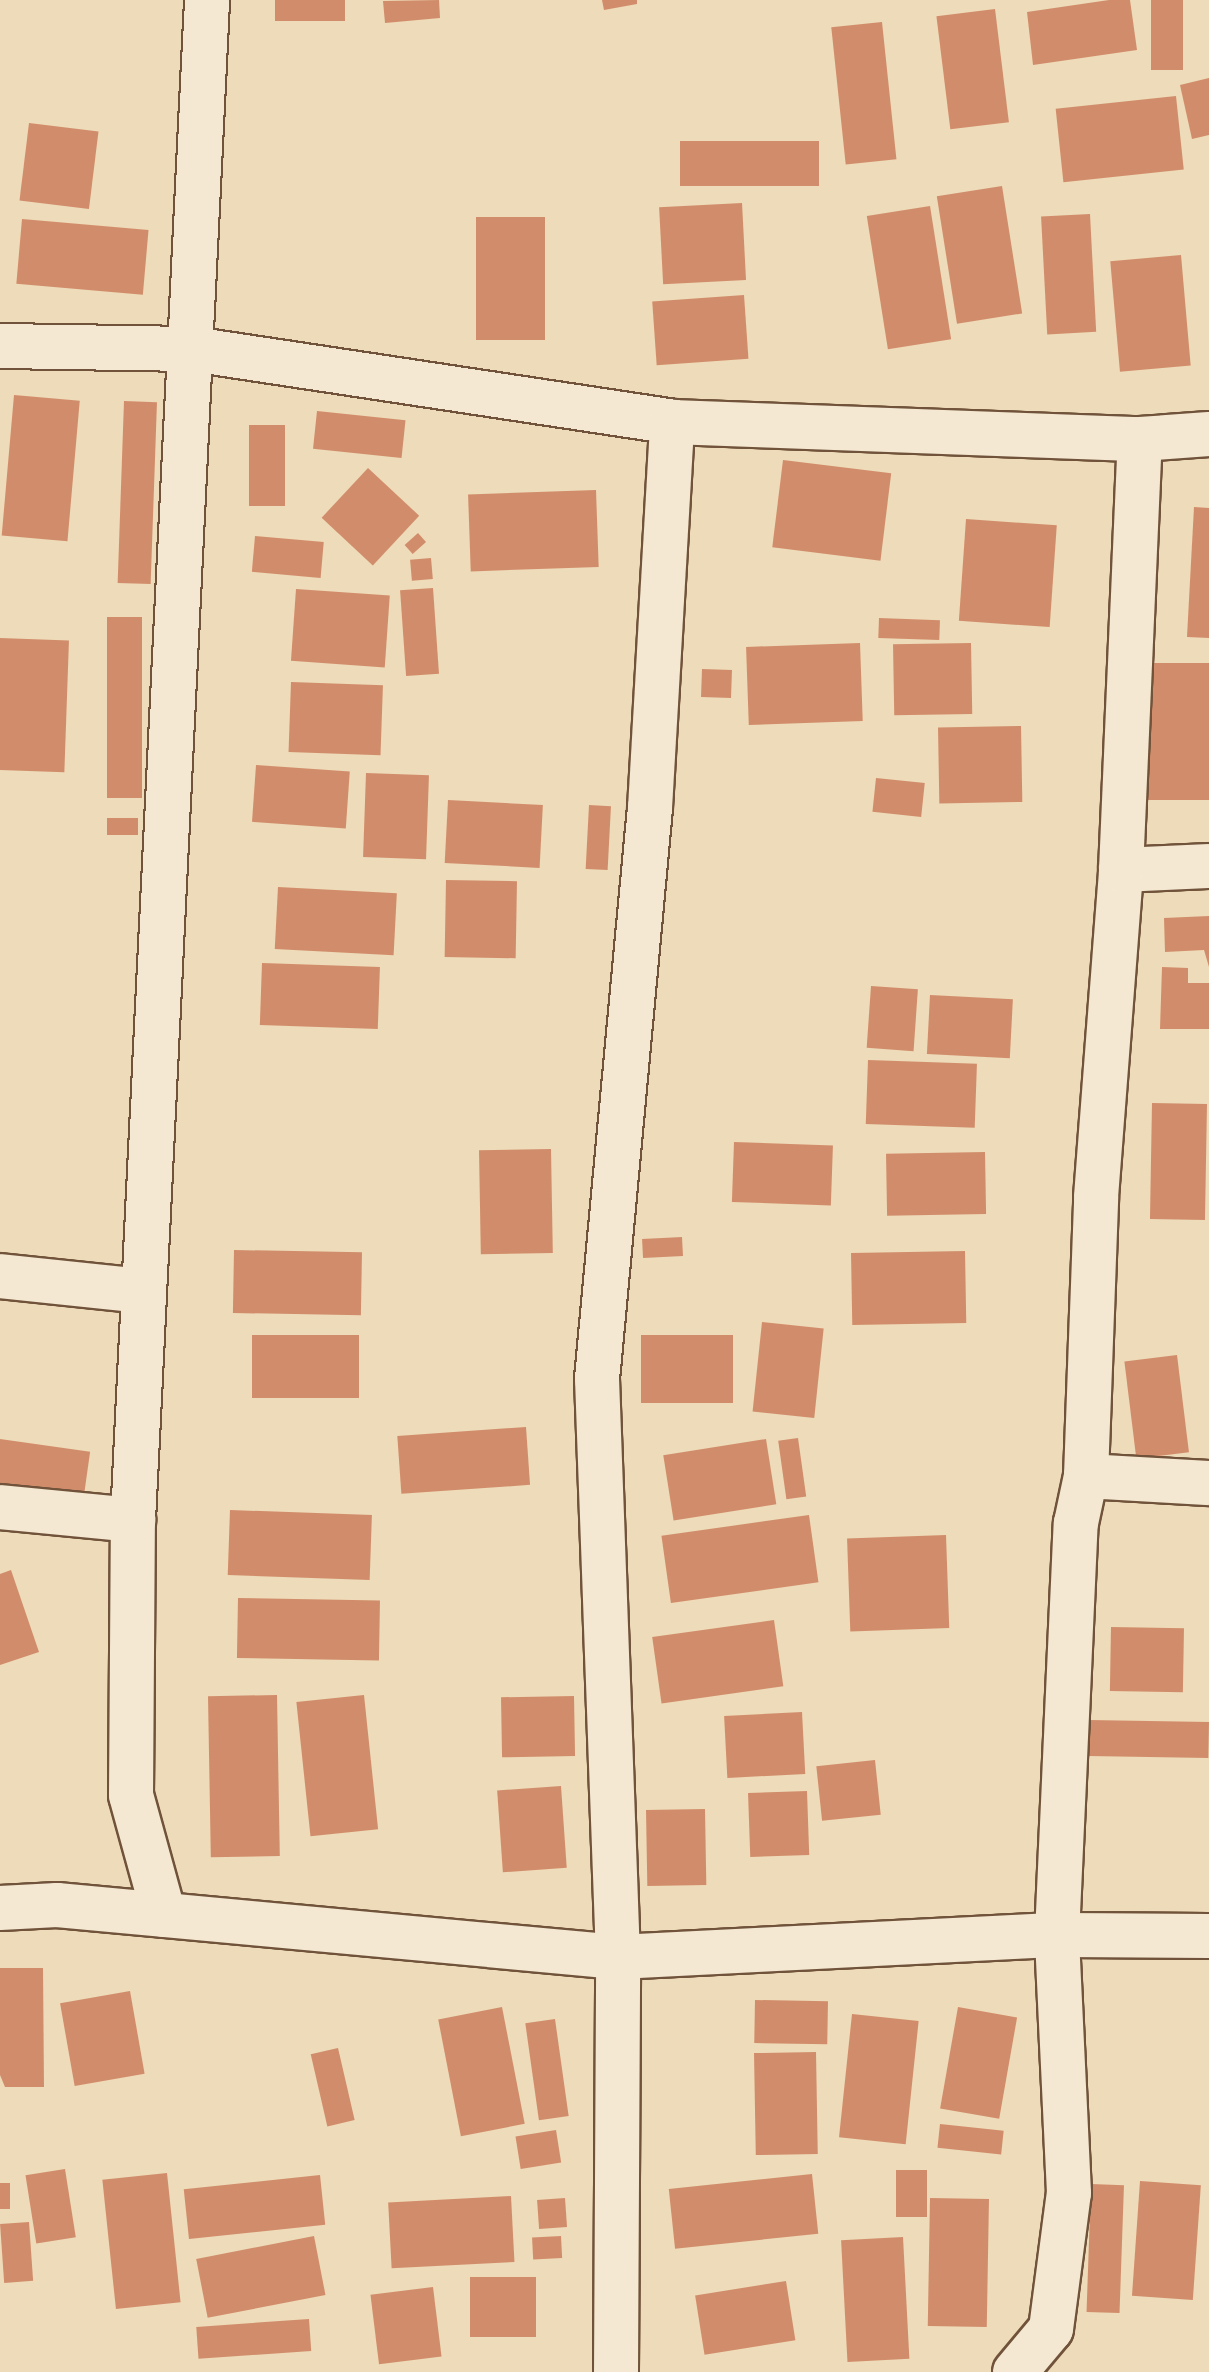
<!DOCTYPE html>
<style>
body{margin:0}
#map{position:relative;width:1209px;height:2372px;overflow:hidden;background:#eedbb9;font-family:"Libre Bodoni",serif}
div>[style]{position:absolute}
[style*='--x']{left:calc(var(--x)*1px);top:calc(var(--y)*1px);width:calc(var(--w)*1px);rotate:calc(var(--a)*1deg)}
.building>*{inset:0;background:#d18d6b;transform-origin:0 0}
.roads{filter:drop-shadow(2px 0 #70533a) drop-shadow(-2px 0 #70533a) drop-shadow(0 2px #70533a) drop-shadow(0 -2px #70533a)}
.minor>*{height:44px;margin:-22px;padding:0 22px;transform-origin:22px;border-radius:22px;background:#f4e8d2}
span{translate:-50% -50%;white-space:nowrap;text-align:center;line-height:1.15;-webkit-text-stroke:8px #f4e8d2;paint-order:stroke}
</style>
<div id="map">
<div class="building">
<i style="left:275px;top:0;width:70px;height:21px"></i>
<i style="clip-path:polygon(439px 0,440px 18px,385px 23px,383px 1px)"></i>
<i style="clip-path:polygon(602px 0,637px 0,637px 4px,604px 10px)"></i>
<i style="clip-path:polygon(1109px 0,1130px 0,1137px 50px,1033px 65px,1027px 12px)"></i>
<i style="left:1151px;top:0;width:32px;height:70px"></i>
<i style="left:995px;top:9px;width:114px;height:59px;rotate:83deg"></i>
<i style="left:882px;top:22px;width:138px;height:51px;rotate:84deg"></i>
<i style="clip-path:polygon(1209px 78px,1209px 135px,1192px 139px,1180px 85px)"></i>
<i style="left:1176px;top:96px;width:74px;height:121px;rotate:84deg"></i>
<i style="left:29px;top:123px;width:70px;height:78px;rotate:7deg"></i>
<i style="left:819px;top:141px;width:45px;height:139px;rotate:90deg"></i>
<i style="left:1002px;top:186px;width:129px;height:66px;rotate:81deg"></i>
<i style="left:742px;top:203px;width:77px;height:83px;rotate:87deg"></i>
<i style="left:930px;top:206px;width:135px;height:64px;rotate:81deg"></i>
<i style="left:1090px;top:214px;width:118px;height:49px;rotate:87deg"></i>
<i style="left:476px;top:217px;width:69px;height:123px"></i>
<i style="left:22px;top:219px;width:127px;height:65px;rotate:5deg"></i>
<i style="left:1181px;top:255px;width:111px;height:71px;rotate:85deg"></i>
<i style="left:744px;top:295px;width:64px;height:92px;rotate:86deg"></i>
<i style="left:14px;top:395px;width:66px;height:141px;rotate:5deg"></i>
<i style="left:124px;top:401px;width:33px;height:182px;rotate:2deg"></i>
<i style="left:317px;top:411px;width:89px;height:38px;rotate:6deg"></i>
<i style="left:249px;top:425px;width:36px;height:81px"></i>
<i style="left:783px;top:460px;width:109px;height:88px;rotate:7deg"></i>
<i style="left:368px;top:468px;width:70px;height:68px;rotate:43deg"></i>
<i style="left:596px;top:490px;width:77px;height:128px;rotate:88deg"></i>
<i style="clip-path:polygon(1194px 507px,1209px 508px,1209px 638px,1187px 637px)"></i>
<i style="left:966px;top:519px;width:91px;height:102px;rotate:4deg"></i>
<i style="left:418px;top:533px;width:12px;height:18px;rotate:48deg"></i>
<i style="left:255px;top:536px;width:69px;height:36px;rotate:5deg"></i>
<i style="left:431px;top:558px;width:21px;height:21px;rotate:85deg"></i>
<i style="left:433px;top:588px;width:86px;height:33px;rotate:86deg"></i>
<i style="left:296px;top:589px;width:94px;height:72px;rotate:4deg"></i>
<i style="left:107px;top:617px;width:35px;height:181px"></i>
<i style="left:879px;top:618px;width:61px;height:20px;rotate:2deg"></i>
<i style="left:0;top:638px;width:69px;height:132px;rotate:2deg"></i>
<i style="left:860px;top:643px;width:78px;height:114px;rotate:88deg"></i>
<i style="left:971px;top:643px;width:71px;height:78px;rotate:89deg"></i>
<i style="left:1146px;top:663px;width:63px;height:137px"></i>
<i style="left:702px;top:669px;width:30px;height:28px;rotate:2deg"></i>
<i style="left:291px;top:682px;width:92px;height:70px;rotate:2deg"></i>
<i style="left:1021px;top:726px;width:76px;height:83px;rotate:89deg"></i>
<i style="left:256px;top:765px;width:94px;height:57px;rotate:4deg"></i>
<i style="left:366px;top:773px;width:63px;height:84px;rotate:2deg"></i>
<i style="left:876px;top:778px;width:49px;height:34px;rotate:6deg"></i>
<i style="left:448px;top:800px;width:95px;height:63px;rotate:3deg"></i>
<i style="left:589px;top:805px;width:22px;height:64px;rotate:3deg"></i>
<i style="left:107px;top:818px;width:31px;height:17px"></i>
<i style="left:446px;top:880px;width:71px;height:77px;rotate:1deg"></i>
<i style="left:278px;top:887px;width:119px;height:62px;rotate:3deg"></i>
<i style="clip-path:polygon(1209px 916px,1209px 967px,1204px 950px,1165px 952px,1164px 918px)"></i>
<i style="left:262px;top:963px;width:118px;height:62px;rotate:2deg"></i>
<i style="clip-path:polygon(1162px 967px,1188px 968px,1188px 983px,1209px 983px,1209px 1029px,1160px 1029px)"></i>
<i style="left:871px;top:986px;width:47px;height:62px;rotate:4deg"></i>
<i style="left:930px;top:995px;width:83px;height:59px;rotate:3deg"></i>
<i style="left:868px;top:1060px;width:109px;height:64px;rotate:2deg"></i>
<i style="left:1152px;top:1103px;width:55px;height:116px;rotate:1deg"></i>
<i style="left:734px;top:1142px;width:99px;height:60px;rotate:2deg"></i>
<i style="left:551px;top:1149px;width:104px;height:72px;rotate:89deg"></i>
<i style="left:985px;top:1152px;width:62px;height:99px;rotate:89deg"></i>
<i style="left:682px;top:1237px;width:19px;height:40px;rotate:87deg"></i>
<i style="left:234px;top:1250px;width:128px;height:63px;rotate:1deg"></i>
<i style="left:965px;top:1251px;width:72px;height:114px;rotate:89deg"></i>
<i style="left:762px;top:1322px;width:62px;height:90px;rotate:6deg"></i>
<i style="left:252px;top:1335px;width:107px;height:63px"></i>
<i style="left:733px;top:1335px;width:68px;height:92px;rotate:90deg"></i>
<i style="left:1177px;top:1355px;width:98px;height:53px;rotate:83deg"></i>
<i style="left:526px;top:1427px;width:58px;height:129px;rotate:86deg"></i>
<i style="left:798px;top:1438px;width:59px;height:20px;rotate:82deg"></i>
<i style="left:0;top:1439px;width:91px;height:44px;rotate:8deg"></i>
<i style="left:766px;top:1439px;width:66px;height:104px;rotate:81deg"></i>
<i style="left:230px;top:1510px;width:142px;height:65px;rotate:2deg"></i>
<i style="left:809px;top:1515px;width:68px;height:149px;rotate:82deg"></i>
<i style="left:946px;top:1535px;width:93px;height:99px;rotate:88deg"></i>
<i style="clip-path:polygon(11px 1570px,39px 1652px,0 1665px,0 1574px)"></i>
<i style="left:238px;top:1598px;width:142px;height:60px;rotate:1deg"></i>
<i style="left:774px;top:1620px;width:67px;height:123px;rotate:82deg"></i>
<i style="left:1111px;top:1627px;width:73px;height:64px;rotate:1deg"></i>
<i style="left:277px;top:1695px;width:161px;height:69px;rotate:89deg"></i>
<i style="left:364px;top:1695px;width:135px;height:68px;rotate:84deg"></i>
<i style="left:574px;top:1696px;width:60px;height:73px;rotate:89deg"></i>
<i style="left:802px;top:1712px;width:62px;height:78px;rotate:87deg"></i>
<i style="left:1089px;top:1720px;width:120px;height:36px;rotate:1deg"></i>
<i style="left:875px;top:1760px;width:55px;height:59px;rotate:84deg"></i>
<i style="left:561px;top:1786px;width:82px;height:64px;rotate:86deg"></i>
<i style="left:807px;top:1791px;width:64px;height:59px;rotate:88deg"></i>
<i style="left:705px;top:1809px;width:76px;height:59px;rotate:89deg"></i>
<i style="clip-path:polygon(0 1968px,43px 1968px,44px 2087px,5px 2087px,0 2075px)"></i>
<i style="left:130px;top:1991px;width:84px;height:71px;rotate:80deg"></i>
<i style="left:755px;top:2000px;width:73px;height:43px;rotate:1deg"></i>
<i style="left:502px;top:2007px;width:119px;height:65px;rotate:79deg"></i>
<i style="left:958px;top:2007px;width:60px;height:103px;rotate:10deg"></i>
<i style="left:852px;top:2014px;width:67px;height:124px;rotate:6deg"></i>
<i style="left:555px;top:2019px;width:98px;height:30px;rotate:82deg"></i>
<i style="left:338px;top:2048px;width:74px;height:28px;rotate:77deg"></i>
<i style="left:816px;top:2052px;width:102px;height:62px;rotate:89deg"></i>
<i style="left:940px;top:2124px;width:64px;height:24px;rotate:6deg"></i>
<i style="left:556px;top:2130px;width:33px;height:41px;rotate:81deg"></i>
<i style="left:65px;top:2169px;width:69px;height:40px;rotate:81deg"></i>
<i style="left:896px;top:2170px;width:31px;height:47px"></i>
<i style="left:167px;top:2173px;width:130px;height:65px;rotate:84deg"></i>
<i style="left:812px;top:2174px;width:60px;height:144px;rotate:84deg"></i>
<i style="left:320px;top:2175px;width:50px;height:137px;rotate:84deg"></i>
<i style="left:1140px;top:2181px;width:61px;height:115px;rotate:4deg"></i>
<i style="left:10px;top:2183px;width:26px;height:10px;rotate:90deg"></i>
<i style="left:1091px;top:2184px;width:33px;height:128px;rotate:2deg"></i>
<i style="left:511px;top:2196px;width:66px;height:123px;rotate:87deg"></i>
<i style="left:565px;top:2198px;width:29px;height:28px;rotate:86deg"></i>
<i style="left:930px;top:2198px;width:59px;height:128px;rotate:1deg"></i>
<i style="left:29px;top:2222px;width:59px;height:29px;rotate:86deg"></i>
<i style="left:314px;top:2236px;width:60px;height:120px;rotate:79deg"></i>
<i style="left:561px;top:2236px;width:22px;height:29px;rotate:87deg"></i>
<i style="left:903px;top:2237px;width:122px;height:62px;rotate:87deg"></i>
<i style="left:470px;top:2277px;width:66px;height:60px"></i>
<i style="left:786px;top:2281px;width:60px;height:92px;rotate:81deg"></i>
<i style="left:433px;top:2287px;width:70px;height:63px;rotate:83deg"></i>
<i style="left:309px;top:2319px;width:32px;height:113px;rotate:86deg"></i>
</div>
<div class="roads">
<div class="minor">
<i style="--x:0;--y:346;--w:192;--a:0.9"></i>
<i style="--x:192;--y:349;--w:486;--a:8.6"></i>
<i style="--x:672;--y:422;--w:468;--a:2.1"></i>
<i style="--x:1140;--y:439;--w:69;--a:-4.1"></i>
<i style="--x:1121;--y:870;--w:88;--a:-2.6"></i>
<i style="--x:0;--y:1276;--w:144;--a:6"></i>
<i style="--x:1086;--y:1476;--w:123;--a:3.3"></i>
<i style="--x:0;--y:1507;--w:134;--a:5.6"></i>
<i style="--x:0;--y:1908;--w:57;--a:-3"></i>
<i style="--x:57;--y:1905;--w:563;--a:5.3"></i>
<i style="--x:618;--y:1957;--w:440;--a:-2.9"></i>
<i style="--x:1057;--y:1935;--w:152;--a:0.4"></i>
<i style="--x:164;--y:1915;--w:124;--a:-105.4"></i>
<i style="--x:131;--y:1795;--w:275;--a:-89.6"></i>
<i style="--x:133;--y:1520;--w:1522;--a:-87.21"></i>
<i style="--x:616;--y:2372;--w:415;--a:-89.7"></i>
<i style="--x:618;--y:1957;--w:578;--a:-92.08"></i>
<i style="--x:597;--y:1379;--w:573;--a:-84.7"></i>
<i style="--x:650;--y:808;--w:387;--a:-86.7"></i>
<i style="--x:1015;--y:2372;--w:56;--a:-50.1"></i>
<i style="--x:1051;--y:2329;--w:137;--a:-82.5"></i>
<i style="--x:1069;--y:2193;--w:258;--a:-92.7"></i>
<i style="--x:1057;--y:1935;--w:412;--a:-87.4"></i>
<i style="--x:1076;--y:1523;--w:48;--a:-78"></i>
<i style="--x:1086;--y:1476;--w:279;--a:-87.9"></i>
<i style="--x:1096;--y:1197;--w:328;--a:-85.6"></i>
<i style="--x:1121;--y:870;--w:431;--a:-87.5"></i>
</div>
</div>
</div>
